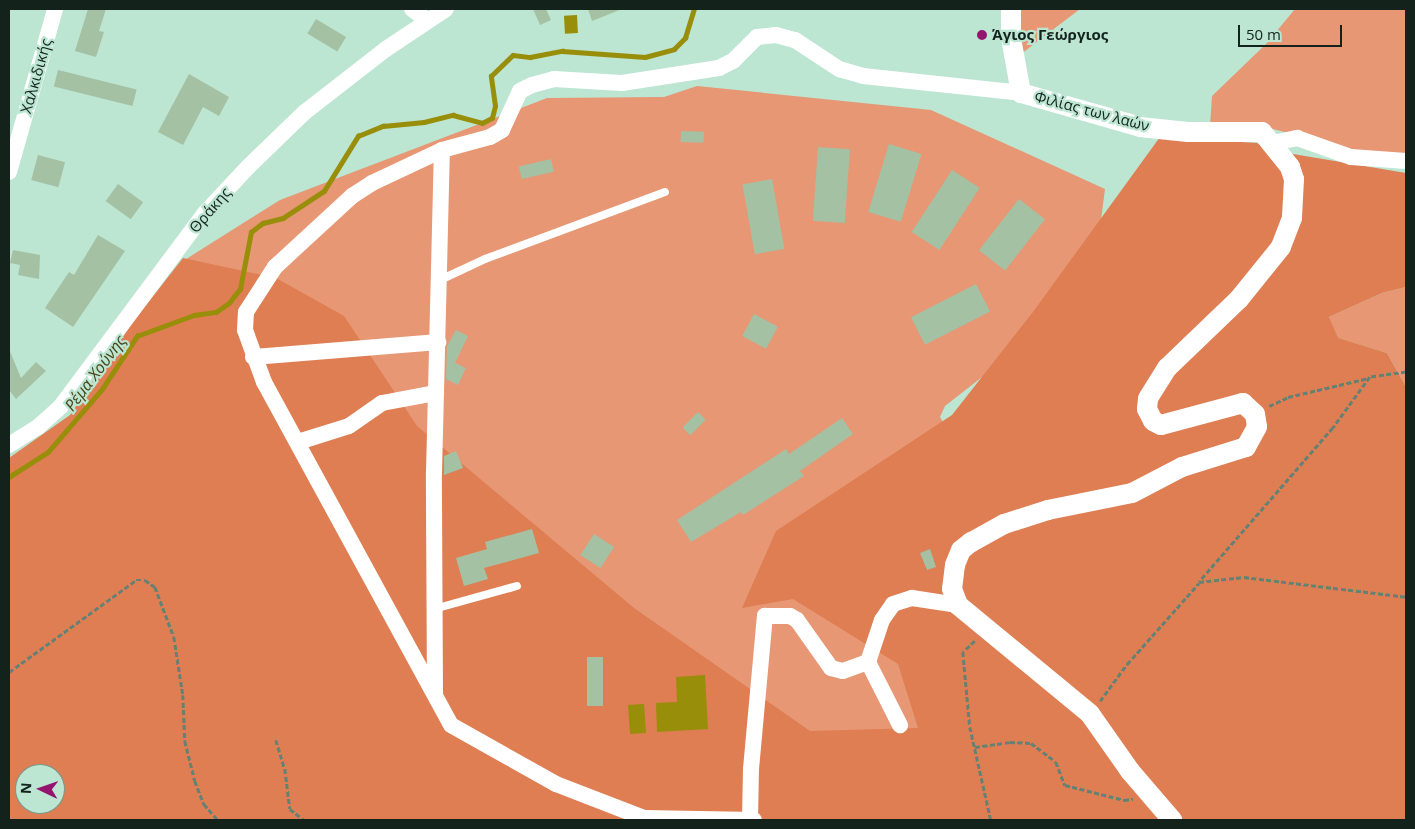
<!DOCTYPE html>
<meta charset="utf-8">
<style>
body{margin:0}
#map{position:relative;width:1415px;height:829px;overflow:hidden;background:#bce5d2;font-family:"Open Sans",sans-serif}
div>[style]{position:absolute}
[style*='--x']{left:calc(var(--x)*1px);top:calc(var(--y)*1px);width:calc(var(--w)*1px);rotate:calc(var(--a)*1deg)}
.green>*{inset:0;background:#e79773}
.forest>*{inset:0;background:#de7e52}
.water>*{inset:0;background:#988e0a;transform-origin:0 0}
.stream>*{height:4.5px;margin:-2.25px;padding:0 2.25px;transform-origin:2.25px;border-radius:2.25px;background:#988e0a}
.building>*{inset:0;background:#a4c1a4;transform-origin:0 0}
.path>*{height:2.5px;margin-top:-1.25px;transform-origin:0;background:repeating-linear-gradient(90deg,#658174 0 5px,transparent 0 7.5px)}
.service>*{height:8px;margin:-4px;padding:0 4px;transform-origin:4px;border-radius:4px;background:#fff}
.minor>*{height:16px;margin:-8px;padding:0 8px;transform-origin:8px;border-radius:8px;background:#fff}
.tertiary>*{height:20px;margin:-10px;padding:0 10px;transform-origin:10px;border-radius:10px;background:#fff}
.dots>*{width:14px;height:14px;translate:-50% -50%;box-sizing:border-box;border:2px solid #bce5d2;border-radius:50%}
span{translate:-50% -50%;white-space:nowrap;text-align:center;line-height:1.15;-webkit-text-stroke:4.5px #bce5d2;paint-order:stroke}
.poi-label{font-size:15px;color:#13231c;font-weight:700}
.left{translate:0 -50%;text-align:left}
.street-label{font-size:15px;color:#13231c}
.water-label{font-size:16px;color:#474315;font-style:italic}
.frame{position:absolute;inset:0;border:10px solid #13231c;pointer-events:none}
.north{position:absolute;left:15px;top:764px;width:50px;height:50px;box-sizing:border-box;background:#bce5d2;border:1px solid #789789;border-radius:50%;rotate:273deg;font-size:14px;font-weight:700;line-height:20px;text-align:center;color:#13231c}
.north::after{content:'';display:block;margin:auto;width:18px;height:22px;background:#95156e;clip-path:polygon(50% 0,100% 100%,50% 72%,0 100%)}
.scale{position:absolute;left:1238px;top:25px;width:104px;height:22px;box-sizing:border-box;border:2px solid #13231c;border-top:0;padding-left:6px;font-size:15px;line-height:18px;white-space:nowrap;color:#13231c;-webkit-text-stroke:4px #bce5d2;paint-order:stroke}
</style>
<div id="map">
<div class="green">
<i style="clip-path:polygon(1018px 9px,1080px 9px,1021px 54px)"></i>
<i style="clip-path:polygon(1295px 9px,1406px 9px,1406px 158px,1384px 158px,1273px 129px,1210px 126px,1212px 96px,1267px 43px)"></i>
<i style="clip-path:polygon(evenodd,697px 86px,931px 110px,1105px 189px,1092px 291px,945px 406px,940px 417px,950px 434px,959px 728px,9px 820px,72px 417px,183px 261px,280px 200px,547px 98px,664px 97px,697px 86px,25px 774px,55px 774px,55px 804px,25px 804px,25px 774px)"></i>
<i style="clip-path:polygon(1406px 287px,1406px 387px,1387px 353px,1337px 338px,1329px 317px,1382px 293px)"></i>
</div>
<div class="forest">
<i style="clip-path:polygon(evenodd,1160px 137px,1257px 143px,1293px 154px,1406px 173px,1406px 287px,1382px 293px,1329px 317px,1338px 338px,1387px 353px,1406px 387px,1406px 820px,9px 820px,9px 458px,70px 415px,132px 323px,183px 258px,276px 278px,344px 316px,417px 426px,634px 608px,810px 731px,918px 728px,898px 664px,793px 599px,742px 608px,776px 531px,952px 415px,1033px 312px,1160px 137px,25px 774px,55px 774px,55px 804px,25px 804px,25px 774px)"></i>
</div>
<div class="water">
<i style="left:577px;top:15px;width:18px;height:13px;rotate:87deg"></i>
<i style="clip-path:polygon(705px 675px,708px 729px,657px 732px,656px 703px,677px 702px,676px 677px)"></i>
<i style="left:644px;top:704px;width:29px;height:16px;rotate:86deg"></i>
</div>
<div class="stream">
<i style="--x:9;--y:477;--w:46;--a:-32.7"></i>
<i style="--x:48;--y:452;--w:83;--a:-49.4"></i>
<i style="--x:102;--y:389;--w:64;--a:-56.6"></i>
<i style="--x:137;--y:336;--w:61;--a:-20.2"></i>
<i style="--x:194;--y:315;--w:22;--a:-8"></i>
<i style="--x:216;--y:312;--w:16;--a:-35"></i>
<i style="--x:229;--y:303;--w:18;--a:-52"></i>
<i style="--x:240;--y:289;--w:58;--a:-79.1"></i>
<i style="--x:251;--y:232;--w:15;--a:-37"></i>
<i style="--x:263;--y:223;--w:21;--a:-14"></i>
<i style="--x:283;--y:218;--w:49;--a:-33.4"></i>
<i style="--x:324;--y:191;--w:65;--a:-58.3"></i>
<i style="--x:358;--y:136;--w:27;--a:-22"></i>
<i style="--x:383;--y:126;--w:41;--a:-5.6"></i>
<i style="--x:424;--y:122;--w:30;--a:-14"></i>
<i style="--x:453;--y:115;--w:30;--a:15"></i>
<i style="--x:482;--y:123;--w:11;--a:-27"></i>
<i style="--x:492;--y:118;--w:12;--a:-76"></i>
<i style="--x:495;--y:106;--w:30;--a:-98"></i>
<i style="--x:491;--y:76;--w:30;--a:-44"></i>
<i style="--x:513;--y:55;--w:17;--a:7"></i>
<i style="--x:530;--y:57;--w:33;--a:-11"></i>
<i style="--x:562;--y:51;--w:83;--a:4.1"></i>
<i style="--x:645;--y:57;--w:30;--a:-15"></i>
<i style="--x:674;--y:49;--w:16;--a:-45"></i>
<i style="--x:685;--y:38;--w:30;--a:-73"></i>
</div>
<div class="building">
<i style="clip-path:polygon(88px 9px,106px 9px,99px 31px,104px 32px,96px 57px,75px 51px)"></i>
<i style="clip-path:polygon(533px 9px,546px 9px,551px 20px,540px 25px)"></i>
<i style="clip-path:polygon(588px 9px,622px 9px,592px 21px)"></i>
<i style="left:316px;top:19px;width:35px;height:17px;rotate:31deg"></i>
<i style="left:58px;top:70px;width:81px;height:17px;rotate:14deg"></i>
<i style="clip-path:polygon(189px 74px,229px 97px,219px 116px,203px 107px,183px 145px,158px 132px)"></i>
<i style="left:681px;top:131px;width:23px;height:11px;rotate:2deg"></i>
<i style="left:889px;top:144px;width:34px;height:71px;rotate:17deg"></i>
<i style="left:818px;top:147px;width:32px;height:74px;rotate:4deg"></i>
<i style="left:38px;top:155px;width:28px;height:26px;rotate:15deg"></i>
<i style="left:551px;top:159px;width:13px;height:33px;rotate:77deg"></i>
<i style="left:952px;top:170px;width:33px;height:74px;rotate:33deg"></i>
<i style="left:772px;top:179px;width:71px;height:30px;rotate:80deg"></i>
<i style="left:118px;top:184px;width:31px;height:21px;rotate:36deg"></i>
<i style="left:1019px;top:199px;width:33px;height:65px;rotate:38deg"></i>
<i style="clip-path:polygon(98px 235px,125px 251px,73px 327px,45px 308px,69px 272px,74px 275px)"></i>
<i style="clip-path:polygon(13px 250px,40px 255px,39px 279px,18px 275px,20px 265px,10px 263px)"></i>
<i style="left:976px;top:284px;width:31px;height:73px;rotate:63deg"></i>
<i style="left:754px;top:314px;width:27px;height:25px;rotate:28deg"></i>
<i style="clip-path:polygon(456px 330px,468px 336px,455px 363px,466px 368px,458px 385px,446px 379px,447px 346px)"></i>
<i style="clip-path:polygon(9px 349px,21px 378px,36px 362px,46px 371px,16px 399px,9px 390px)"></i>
<i style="left:698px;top:412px;width:11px;height:22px;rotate:45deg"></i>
<i style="clip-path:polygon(842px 418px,853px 434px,800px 471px,804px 476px,743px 515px,741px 512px,691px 542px,677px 520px,786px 449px,789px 454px)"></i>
<i style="clip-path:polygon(456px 451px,463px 468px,444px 475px,444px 456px)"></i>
<i style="clip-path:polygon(532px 529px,539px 553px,484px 568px,488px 579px,464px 586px,456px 558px,487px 549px,485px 542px)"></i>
<i style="left:594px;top:534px;width:24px;height:25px;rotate:33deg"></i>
<i style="clip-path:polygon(930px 549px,936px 567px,927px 570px,920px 553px)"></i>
<i style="left:587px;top:657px;width:16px;height:49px"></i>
</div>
<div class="path">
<i style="--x:1406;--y:372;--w:36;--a:172"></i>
<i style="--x:1370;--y:377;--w:63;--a:126"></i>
<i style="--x:1333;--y:428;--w:204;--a:131"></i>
<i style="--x:1199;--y:582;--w:45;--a:-6.3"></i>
<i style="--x:1244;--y:577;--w:163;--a:7"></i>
<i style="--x:1269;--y:406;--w:21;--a:-25"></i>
<i style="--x:1288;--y:397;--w:83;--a:-13.2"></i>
<i style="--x:975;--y:641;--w:16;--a:137"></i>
<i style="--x:963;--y:652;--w:75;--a:84.7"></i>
<i style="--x:970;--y:727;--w:95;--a:77.3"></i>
<i style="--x:9;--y:672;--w:157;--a:-35.9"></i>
<i style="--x:136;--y:580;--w:9;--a:0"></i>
<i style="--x:145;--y:580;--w:12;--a:35"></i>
<i style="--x:155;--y:587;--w:53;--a:69.2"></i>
<i style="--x:174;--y:637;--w:59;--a:81.2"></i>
<i style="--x:183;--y:695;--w:46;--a:87.5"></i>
<i style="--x:185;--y:741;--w:41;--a:76"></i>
<i style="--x:195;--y:781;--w:25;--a:69"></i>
<i style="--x:204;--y:804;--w:21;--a:49"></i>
<i style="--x:1100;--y:701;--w:46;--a:-53.9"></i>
<i style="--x:1127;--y:664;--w:108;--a:-48.4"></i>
<i style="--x:276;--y:740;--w:30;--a:73"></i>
<i style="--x:285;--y:769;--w:40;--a:82.9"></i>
<i style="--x:290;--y:809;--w:18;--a:38"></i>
<i style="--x:975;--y:747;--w:35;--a:-8"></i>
<i style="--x:1010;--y:742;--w:21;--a:3"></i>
<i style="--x:1031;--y:743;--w:31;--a:37"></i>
<i style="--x:1056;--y:762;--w:25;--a:69"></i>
<i style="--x:1065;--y:785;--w:61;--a:14.3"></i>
<i style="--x:1124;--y:800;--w:9;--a:-6"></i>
</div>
<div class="service">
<i style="--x:440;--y:280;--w:50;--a:-25"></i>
<i style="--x:485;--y:259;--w:192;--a:-20.4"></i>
<i style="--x:434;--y:609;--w:86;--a:-15.5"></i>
</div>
<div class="minor">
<i style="--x:412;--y:9;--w:19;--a:36"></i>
<i style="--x:1273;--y:143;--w:25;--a:-12"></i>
<i style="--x:1297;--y:138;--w:57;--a:19.4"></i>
<i style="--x:1351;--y:157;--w:55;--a:4.2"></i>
<i style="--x:9;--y:172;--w:169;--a:-74.2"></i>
<i style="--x:253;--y:357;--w:186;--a:-4.6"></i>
<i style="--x:298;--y:442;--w:53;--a:-17.4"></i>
<i style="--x:349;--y:426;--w:40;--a:-34.9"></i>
<i style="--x:382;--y:403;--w:55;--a:-10.5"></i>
<i style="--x:9;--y:445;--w:34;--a:-32"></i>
<i style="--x:38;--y:427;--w:31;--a:-42"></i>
<i style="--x:61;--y:406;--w:241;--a:-53.3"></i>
<i style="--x:205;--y:213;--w:64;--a:-46.9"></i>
<i style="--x:249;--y:166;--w:78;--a:-44"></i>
<i style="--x:305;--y:112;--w:103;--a:-37.9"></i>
<i style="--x:386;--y:49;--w:72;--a:-33.7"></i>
<i style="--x:868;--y:662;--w:71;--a:63.1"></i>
<i style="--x:435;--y:693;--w:220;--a:-90.3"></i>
<i style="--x:434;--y:473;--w:323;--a:-88.6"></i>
<i style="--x:750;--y:820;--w:51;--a:-88.9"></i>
<i style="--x:751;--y:769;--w:154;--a:-84.8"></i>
<i style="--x:765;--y:616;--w:25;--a:0"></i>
<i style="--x:790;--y:616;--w:8;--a:30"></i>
<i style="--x:797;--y:620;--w:59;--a:54.7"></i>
<i style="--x:831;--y:668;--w:12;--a:14"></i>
<i style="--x:843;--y:671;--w:27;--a:-20"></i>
<i style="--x:868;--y:662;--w:44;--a:-71.6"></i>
<i style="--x:882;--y:620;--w:19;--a:-55"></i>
<i style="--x:893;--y:604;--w:20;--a:-18"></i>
<i style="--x:912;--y:598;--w:47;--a:8.7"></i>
<i style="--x:754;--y:820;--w:110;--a:-179"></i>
<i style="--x:644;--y:818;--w:94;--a:-158.9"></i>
<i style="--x:556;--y:784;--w:120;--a:-150.7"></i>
<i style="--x:451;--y:725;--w:391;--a:-118.6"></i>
<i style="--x:264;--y:382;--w:55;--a:-110.1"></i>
<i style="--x:245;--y:330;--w:18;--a:-87"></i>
<i style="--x:246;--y:312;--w:54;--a:-57.2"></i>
<i style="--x:275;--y:267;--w:105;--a:-42.7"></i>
<i style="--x:352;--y:196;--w:24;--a:-33"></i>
<i style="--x:372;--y:183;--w:77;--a:-25.2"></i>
<i style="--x:442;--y:150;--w:50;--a:-15.2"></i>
<i style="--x:490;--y:137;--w:14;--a:-30"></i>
<i style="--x:502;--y:130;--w:43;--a:-65.2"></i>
<i style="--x:520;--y:91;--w:13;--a:-27"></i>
<i style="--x:532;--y:85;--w:23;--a:-15"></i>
<i style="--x:554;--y:79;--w:68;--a:3.4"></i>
<i style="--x:622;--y:83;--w:98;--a:-8.8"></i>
<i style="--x:719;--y:68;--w:16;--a:-27"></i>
<i style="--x:733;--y:61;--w:34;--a:-45"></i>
<i style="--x:757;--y:37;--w:19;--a:-6"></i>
<i style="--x:776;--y:35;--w:20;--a:15"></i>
<i style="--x:795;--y:40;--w:53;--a:33.4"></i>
<i style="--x:839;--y:69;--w:25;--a:16"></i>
<i style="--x:863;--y:76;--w:159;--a:6.1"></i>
</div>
<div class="tertiary">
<i style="--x:1011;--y:9;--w:29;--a:90"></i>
<i style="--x:1011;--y:38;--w:56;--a:79.7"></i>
<i style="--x:1021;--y:93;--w:124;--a:15.9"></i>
<i style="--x:1140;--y:127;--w:48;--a:5.9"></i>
<i style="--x:1188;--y:132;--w:74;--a:0"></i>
<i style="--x:1262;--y:132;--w:45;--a:51.3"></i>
<i style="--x:1290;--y:167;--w:13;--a:72"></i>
<i style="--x:1294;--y:179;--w:39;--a:93"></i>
<i style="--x:1292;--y:218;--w:31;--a:111"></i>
<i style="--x:1281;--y:247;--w:67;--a:128.9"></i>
<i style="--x:1239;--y:299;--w:100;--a:136.2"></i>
<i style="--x:1167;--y:368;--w:36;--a:122"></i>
<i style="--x:1148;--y:399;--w:10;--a:96"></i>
<i style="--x:1147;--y:409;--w:13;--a:63"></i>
<i style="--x:1153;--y:421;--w:9;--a:27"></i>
<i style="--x:1161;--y:425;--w:85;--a:-15"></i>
<i style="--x:1243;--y:403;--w:16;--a:43"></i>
<i style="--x:1255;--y:414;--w:13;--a:81"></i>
<i style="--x:1257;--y:427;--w:23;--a:119"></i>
<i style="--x:1246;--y:447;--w:67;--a:162.6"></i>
<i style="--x:1182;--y:467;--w:56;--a:152.5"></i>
<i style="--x:1132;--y:493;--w:86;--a:168.6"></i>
<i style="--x:1048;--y:510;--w:46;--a:162.3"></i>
<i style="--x:1004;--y:524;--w:38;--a:151"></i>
<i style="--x:971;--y:542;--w:13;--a:141"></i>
<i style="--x:961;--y:550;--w:16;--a:112"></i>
<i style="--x:955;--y:565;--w:24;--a:97"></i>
<i style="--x:952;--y:589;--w:17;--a:69"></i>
<i style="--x:958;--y:605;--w:171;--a:39.5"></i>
<i style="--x:1090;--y:714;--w:70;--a:54.9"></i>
<i style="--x:1130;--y:771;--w:65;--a:49.4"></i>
</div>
<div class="dots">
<i style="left:982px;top:35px;background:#95156e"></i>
</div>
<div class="poi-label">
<span class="left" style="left:992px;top:35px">Άγιος Γεώργιος</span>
</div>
<div class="street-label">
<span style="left:36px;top:76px;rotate:-74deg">Χαλκιδικής</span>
<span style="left:1092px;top:111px;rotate:15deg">Φιλίας των λαών</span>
<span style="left:210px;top:210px;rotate:-49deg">Θράκης</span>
</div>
<div class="water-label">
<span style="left:95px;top:373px;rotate:-53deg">Ρέμα Χούνης</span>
</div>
<div class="frame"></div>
<div class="north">N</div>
<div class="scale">50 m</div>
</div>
